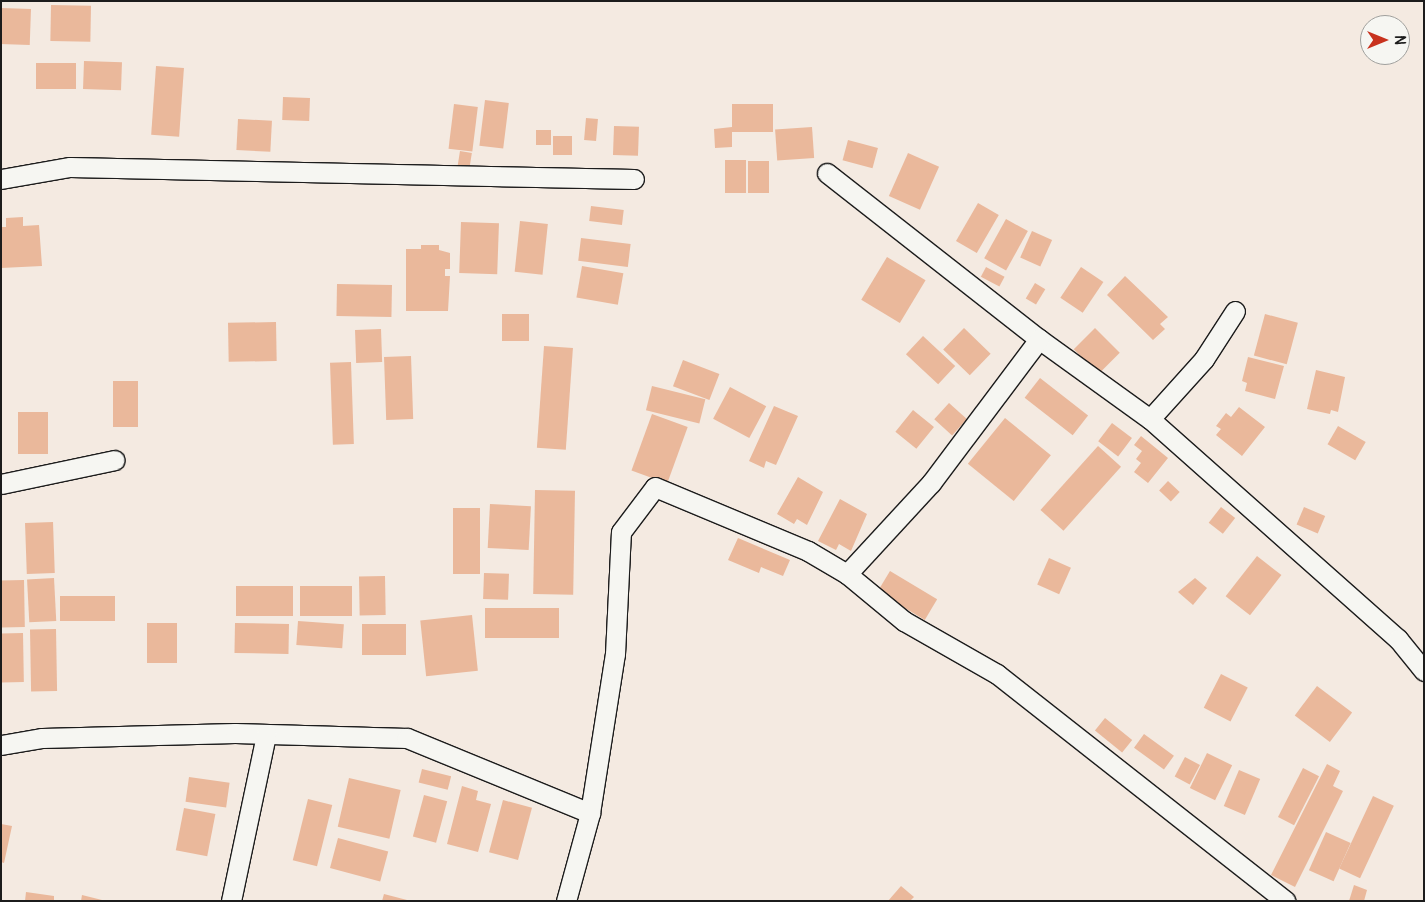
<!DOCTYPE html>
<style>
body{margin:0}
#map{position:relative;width:1425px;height:902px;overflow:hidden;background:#f4eae1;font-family:Pangolin,sans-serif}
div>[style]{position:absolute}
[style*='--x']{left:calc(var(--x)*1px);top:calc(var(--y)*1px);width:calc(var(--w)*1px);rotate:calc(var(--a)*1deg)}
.building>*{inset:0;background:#eab89b;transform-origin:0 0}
.roads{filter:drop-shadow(1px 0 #1c1c1c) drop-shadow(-1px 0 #1c1c1c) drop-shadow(0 1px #1c1c1c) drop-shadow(0 -1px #1c1c1c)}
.minor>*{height:19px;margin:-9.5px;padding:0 9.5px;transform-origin:9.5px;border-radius:9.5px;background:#f6f6f2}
span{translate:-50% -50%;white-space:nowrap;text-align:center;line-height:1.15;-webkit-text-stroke:4px #f6f6f2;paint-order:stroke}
.frame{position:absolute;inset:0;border:2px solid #1c1c1c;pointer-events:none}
.north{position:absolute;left:1360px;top:15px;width:50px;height:50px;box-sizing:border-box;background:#f6f6f2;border:1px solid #9f9f9c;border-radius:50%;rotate:90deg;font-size:14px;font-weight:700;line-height:20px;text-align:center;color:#1c1c1c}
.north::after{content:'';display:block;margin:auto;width:18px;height:22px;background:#c8321e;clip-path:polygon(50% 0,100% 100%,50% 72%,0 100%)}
</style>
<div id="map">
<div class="building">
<i style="left:51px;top:5px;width:40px;height:36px;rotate:1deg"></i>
<i style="left:1px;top:8px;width:30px;height:36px;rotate:2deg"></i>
<i style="left:84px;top:61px;width:38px;height:28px;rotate:2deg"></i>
<i style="left:36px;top:63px;width:40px;height:26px"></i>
<i style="left:156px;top:66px;width:28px;height:69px;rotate:4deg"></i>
<i style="left:283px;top:97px;width:27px;height:23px;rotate:2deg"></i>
<i style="left:485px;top:100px;width:24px;height:46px;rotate:7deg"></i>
<i style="left:454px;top:104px;width:24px;height:45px;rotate:7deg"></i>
<i style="clip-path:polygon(732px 104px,773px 104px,773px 132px,732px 132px,732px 147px,715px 148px,714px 129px,732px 127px)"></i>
<i style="left:586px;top:118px;width:12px;height:22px;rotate:5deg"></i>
<i style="left:238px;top:119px;width:34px;height:31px;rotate:3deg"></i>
<i style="left:614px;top:126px;width:25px;height:29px;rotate:2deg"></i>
<i style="left:812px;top:127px;width:31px;height:37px;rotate:86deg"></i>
<i style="left:551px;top:130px;width:15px;height:15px;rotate:90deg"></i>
<i style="left:553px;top:136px;width:19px;height:19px"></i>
<i style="left:848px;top:140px;width:31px;height:21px;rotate:15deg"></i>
<i style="left:460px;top:151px;width:12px;height:16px;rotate:9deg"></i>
<i style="left:908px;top:153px;width:34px;height:47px;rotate:24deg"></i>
<i style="left:746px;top:160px;width:33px;height:21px;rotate:90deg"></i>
<i style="left:748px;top:161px;width:21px;height:32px"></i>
<i style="left:978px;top:203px;width:24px;height:44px;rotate:30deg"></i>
<i style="left:591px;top:206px;width:33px;height:15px;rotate:7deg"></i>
<i style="clip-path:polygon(23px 217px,23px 226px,39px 225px,42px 266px,1px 268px,1px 227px,6px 227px,6px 218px)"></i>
<i style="left:1006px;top:219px;width:25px;height:45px;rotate:29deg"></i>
<i style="left:520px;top:221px;width:28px;height:51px;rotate:6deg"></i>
<i style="left:461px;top:222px;width:38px;height:51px;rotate:2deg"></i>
<i style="left:1032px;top:231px;width:22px;height:29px;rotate:24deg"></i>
<i style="left:581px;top:238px;width:50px;height:23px;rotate:7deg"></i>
<i style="clip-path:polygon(421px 245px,439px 245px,439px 250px,450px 253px,450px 269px,445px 269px,445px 276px,450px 276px,448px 311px,406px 311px,406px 249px,421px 249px)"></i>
<i style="left:887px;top:257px;width:45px;height:50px;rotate:31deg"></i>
<i style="left:582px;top:266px;width:42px;height:32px;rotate:10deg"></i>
<i style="left:986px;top:267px;width:21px;height:11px;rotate:28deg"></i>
<i style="left:1081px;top:267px;width:27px;height:37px;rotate:34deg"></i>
<i style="clip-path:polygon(1125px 276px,1168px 317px,1160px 324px,1165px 329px,1153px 340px,1107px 295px)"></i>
<i style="left:1035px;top:283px;width:12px;height:18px;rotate:31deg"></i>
<i style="left:337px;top:284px;width:55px;height:32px;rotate:1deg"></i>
<i style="left:502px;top:314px;width:27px;height:27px"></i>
<i style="left:1265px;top:314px;width:34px;height:43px;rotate:15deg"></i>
<i style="left:276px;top:322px;width:39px;height:48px;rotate:89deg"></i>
<i style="left:964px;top:328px;width:37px;height:30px;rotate:44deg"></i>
<i style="left:1095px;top:328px;width:35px;height:30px;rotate:45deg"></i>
<i style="left:381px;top:329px;width:33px;height:26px;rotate:88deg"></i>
<i style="left:923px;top:336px;width:44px;height:25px;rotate:43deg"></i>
<i style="left:544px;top:346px;width:29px;height:102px;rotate:4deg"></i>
<i style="left:411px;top:356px;width:63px;height:27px;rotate:88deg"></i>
<i style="clip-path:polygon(1248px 357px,1284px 366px,1275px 399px,1245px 391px,1247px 383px,1242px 381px)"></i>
<i style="left:683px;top:360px;width:39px;height:28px;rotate:21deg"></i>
<i style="left:351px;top:362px;width:82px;height:21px;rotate:88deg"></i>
<i style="clip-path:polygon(1316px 370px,1345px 377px,1338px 412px,1331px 410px,1330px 414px,1307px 409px)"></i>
<i style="left:1040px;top:378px;width:61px;height:25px;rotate:38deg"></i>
<i style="left:113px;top:381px;width:25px;height:46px"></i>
<i style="left:652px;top:386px;width:55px;height:25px;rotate:14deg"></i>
<i style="left:730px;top:387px;width:41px;height:36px;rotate:28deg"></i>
<i style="left:949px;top:403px;width:24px;height:22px;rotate:42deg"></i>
<i style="clip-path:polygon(774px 406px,798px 416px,776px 465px,766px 461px,764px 468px,749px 461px)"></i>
<i style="clip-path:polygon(1239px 407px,1265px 427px,1242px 456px,1216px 435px,1221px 429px,1216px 426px,1226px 413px,1231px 417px)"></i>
<i style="left:913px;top:410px;width:27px;height:28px;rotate:39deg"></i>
<i style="left:18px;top:412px;width:30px;height:42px"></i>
<i style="left:652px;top:414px;width:38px;height:60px;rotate:20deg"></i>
<i style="left:1005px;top:418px;width:59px;height:59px;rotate:39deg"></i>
<i style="left:1112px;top:423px;width:25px;height:23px;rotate:37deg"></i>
<i style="left:1338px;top:426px;width:32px;height:21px;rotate:30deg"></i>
<i style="clip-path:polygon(1141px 436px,1168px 458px,1148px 483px,1134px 472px,1141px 463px,1136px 459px,1142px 451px,1134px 445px)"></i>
<i style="left:1098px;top:446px;width:31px;height:86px;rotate:42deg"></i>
<i style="clip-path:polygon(798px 477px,823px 492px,807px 525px,797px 519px,794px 524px,777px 514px)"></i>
<i style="left:1168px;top:481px;width:16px;height:13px;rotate:43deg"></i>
<i style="left:535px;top:490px;width:40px;height:104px;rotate:1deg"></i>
<i style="clip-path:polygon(840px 499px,867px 514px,851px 551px,839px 544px,836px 550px,818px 541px)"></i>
<i style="left:490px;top:504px;width:41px;height:44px;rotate:3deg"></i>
<i style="left:1221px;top:507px;width:18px;height:20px;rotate:38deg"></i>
<i style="left:1304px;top:507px;width:23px;height:19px;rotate:23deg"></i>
<i style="left:453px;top:508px;width:27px;height:66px"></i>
<i style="left:53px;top:522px;width:51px;height:28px;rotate:88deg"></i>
<i style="clip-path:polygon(738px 538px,790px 560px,783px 576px,761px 567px,759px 573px,728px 560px)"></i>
<i style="left:1257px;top:556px;width:31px;height:51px;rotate:38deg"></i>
<i style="left:1049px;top:558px;width:24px;height:29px;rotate:24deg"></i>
<i style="left:890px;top:571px;width:55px;height:24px;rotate:31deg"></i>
<i style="left:484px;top:573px;width:25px;height:26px;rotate:2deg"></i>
<i style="left:385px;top:576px;width:39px;height:26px;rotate:89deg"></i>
<i style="left:54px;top:578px;width:43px;height:27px;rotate:87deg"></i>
<i style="clip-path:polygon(1195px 578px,1207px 588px,1193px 605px,1178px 592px)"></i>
<i style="left:24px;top:580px;width:47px;height:23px;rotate:89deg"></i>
<i style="left:293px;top:586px;width:30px;height:57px;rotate:90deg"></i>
<i style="left:300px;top:586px;width:52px;height:30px"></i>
<i style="left:60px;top:596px;width:55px;height:25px"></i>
<i style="left:485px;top:608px;width:74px;height:30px"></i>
<i style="left:472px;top:615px;width:56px;height:52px;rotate:84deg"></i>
<i style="left:298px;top:621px;width:46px;height:24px;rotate:4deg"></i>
<i style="left:147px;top:623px;width:30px;height:40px"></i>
<i style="left:235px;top:623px;width:54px;height:30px;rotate:1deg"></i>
<i style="left:362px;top:624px;width:44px;height:31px"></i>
<i style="left:56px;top:629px;width:62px;height:26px;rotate:89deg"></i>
<i style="left:23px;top:633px;width:49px;height:22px;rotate:89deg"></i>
<i style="left:1221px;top:674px;width:30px;height:38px;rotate:27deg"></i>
<i style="left:1317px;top:686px;width:44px;height:37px;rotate:37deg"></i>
<i style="left:1105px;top:718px;width:35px;height:16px;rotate:39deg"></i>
<i style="left:1144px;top:734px;width:37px;height:17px;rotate:36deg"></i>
<i style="left:1207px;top:753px;width:28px;height:39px;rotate:26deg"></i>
<i style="left:1185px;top:757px;width:17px;height:22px;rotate:28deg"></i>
<i style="clip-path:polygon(1327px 764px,1340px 771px,1333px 786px,1343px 791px,1295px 887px,1271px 875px)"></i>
<i style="left:1303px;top:768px;width:18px;height:55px;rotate:27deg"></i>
<i style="left:422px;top:769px;width:30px;height:14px;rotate:14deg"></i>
<i style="left:1239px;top:770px;width:23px;height:39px;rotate:23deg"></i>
<i style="left:189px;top:777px;width:41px;height:25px;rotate:8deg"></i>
<i style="left:349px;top:778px;width:53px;height:50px;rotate:13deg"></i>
<i style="clip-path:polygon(462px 786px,478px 791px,476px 800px,491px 804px,478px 852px,447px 844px)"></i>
<i style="left:424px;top:795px;width:24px;height:43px;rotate:15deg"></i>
<i style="left:1373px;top:796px;width:23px;height:80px;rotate:25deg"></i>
<i style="left:308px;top:799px;width:25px;height:63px;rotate:14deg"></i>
<i style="left:503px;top:800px;width:30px;height:54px;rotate:15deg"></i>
<i style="left:184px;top:808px;width:32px;height:43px;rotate:11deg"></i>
<i style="clip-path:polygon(1px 824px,12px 826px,4px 863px,1px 862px)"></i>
<i style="left:1326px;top:832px;width:27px;height:42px;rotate:24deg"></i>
<i style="left:338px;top:838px;width:52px;height:31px;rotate:15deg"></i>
<i style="clip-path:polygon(1354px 885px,1367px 890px,1364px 901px,1349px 901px)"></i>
<i style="clip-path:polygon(901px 886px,914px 897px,910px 901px,888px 901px)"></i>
<i style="clip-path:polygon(26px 892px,54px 896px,54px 901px,25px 901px)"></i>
<i style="clip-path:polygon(384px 894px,407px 900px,407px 901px,382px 901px)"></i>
<i style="clip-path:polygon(82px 895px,102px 900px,102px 901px,81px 901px)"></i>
</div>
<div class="roads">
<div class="minor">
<i style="--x:827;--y:173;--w:269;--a:38.1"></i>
<i style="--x:1039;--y:339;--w:137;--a:35.8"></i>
<i style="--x:1150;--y:419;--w:332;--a:41.6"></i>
<i style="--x:1398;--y:639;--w:41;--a:50.9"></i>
<i style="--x:1;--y:179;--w:70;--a:-9.9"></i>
<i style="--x:70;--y:167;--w:564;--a:1.22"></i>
<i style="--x:1150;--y:419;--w:81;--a:-48"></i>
<i style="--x:1204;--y:359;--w:57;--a:-57.1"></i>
<i style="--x:1;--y:484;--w:116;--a:-11.9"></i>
<i style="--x:847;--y:574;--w:124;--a:-47.3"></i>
<i style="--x:931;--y:483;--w:180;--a:-53.1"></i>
<i style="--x:1;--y:745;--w:42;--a:-9.7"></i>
<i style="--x:42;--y:738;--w:193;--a:-1.5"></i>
<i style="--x:235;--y:733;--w:172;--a:1.7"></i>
<i style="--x:407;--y:738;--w:198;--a:22.3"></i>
<i style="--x:231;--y:901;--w:170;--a:-78.1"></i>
<i style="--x:566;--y:901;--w:91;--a:-74.7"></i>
<i style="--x:590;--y:813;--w:161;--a:-81.1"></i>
<i style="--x:615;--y:654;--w:122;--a:-87.2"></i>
<i style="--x:621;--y:532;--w:56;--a:-52.9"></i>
<i style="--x:655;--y:487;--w:166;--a:22.7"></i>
<i style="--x:808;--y:551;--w:45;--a:30.5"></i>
<i style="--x:847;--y:574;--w:74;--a:39.5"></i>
<i style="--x:904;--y:621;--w:107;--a:29.7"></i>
<i style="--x:997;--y:674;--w:367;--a:38.2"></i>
</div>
</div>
<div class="frame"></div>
<div class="north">N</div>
</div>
